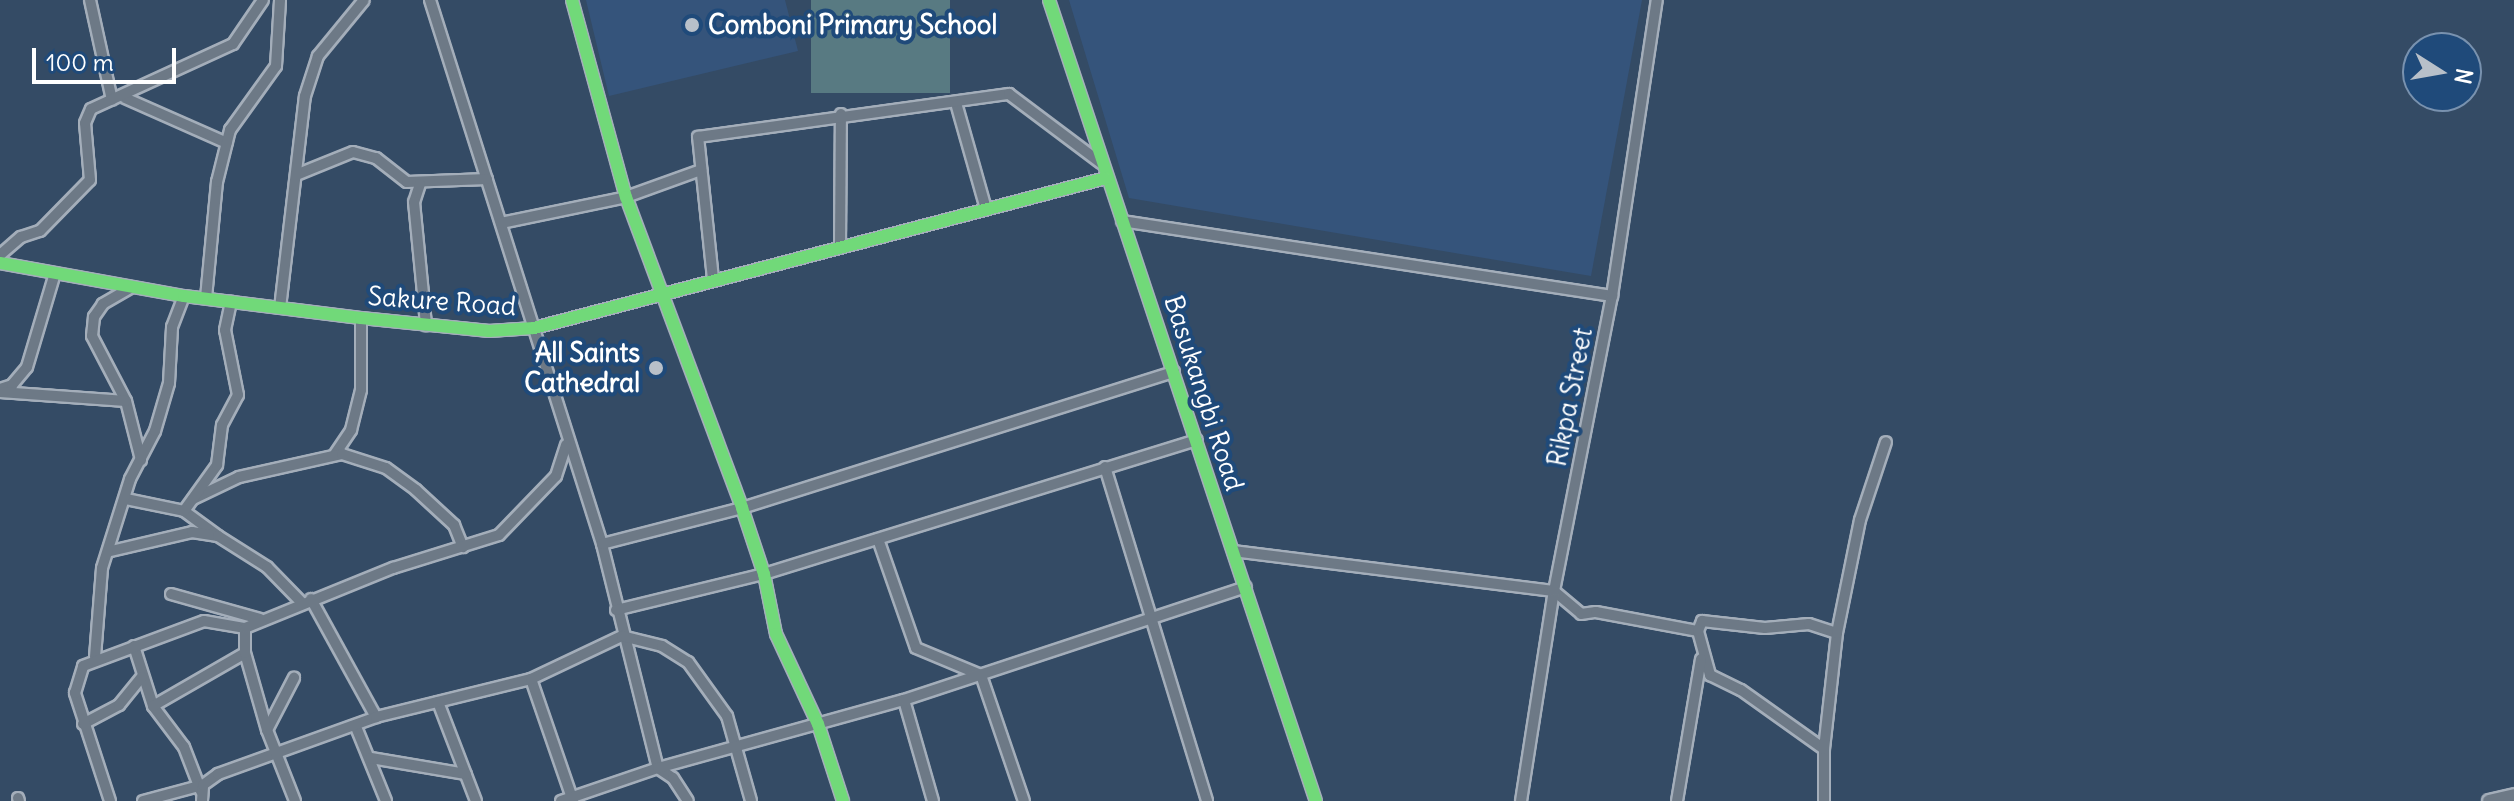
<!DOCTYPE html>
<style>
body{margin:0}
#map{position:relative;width:2514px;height:801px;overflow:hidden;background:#344b65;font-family:Delius,sans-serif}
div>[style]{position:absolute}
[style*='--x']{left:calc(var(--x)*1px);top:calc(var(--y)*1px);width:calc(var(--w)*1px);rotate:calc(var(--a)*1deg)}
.built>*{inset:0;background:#35547b}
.green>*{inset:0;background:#587a82;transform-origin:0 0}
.roads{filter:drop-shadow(2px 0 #a4aeba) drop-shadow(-2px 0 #a4aeba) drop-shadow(0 2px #a4aeba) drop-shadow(0 -2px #a4aeba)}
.minor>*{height:10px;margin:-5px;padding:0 5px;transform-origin:5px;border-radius:5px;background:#6d7986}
.major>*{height:12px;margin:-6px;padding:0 6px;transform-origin:6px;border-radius:6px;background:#6d7986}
.cycleway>*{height:12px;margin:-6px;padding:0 6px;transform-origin:6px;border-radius:6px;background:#71d979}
.dots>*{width:22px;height:22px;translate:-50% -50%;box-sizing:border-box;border:4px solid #1f4a7a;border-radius:50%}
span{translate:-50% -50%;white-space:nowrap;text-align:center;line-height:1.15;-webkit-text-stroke:8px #1f4a7a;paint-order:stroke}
.poi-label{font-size:26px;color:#fff;font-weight:700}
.left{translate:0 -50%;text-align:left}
.right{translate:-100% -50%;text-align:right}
.street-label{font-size:26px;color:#fff}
.north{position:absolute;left:2402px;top:32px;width:80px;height:80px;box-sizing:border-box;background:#1f4a7a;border:2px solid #7992af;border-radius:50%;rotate:101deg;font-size:22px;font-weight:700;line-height:32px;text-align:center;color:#fff}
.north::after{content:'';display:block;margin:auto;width:28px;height:36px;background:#b8c0c9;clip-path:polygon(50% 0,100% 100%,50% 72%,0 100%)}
.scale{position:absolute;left:32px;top:48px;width:144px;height:36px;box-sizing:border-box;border:4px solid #fff;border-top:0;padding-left:10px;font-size:24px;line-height:28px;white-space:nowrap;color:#fff;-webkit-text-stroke:6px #1f4a7a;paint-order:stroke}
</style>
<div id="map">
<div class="built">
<i style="clip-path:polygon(586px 0,785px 0,798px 51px,609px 96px)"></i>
<i style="clip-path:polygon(1069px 0,1642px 0,1591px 276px,1129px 198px)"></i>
</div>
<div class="green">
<i style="left:811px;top:0;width:139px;height:93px"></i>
</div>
<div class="roads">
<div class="minor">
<i style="--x:90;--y:0;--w:102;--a:77.6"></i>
<i style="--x:430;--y:0;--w:571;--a:72.45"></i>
<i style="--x:602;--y:544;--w:231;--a:76"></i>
<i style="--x:658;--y:768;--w:18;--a:34"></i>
<i style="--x:673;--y:778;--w:27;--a:57"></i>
<i style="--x:572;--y:0;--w:204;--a:74.7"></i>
<i style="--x:626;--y:197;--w:332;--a:69.5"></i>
<i style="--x:742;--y:508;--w:70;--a:71.6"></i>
<i style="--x:764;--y:574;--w:61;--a:78.7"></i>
<i style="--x:776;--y:634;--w:99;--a:65"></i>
<i style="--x:818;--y:724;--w:81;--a:72"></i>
<i style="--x:1049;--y:0;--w:844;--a:71.57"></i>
<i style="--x:125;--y:98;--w:111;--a:23.8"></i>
<i style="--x:956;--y:103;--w:110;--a:74.2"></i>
<i style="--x:296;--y:175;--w:61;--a:-22"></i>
<i style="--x:353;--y:152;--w:24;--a:15"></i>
<i style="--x:376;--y:158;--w:39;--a:38"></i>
<i style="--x:407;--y:182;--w:80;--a:-2.1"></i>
<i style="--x:420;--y:184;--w:19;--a:108"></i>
<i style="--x:414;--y:202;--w:124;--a:84.4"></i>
<i style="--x:1122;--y:221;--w:496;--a:8.7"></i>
<i style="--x:501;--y:223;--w:128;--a:-11.7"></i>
<i style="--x:626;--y:197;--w:80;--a:-19.8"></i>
<i style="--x:840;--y:246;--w:132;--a:-89.6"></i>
<i style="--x:0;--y:255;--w:28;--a:-41"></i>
<i style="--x:21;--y:237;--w:20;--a:-18"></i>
<i style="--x:40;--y:231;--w:71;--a:-45.6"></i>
<i style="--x:90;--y:180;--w:57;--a:-95"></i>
<i style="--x:85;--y:123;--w:15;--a:-67"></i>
<i style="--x:91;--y:109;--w:156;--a:-24.6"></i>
<i style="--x:233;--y:44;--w:53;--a:-55.7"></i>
<i style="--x:0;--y:263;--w:187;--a:10.2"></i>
<i style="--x:184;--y:296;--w:178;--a:7.1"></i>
<i style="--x:361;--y:318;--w:129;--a:5.8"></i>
<i style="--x:489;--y:331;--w:45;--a:-3.8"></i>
<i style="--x:534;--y:328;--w:591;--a:-14.69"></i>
<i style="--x:713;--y:279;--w:143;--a:-96"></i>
<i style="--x:698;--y:137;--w:314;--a:-7.9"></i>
<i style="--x:1009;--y:94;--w:115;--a:36.9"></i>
<i style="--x:132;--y:287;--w:34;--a:150"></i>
<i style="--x:103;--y:304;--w:16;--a:125"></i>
<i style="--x:94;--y:317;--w:19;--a:96"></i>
<i style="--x:92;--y:336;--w:73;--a:62.4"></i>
<i style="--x:126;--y:401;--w:61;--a:75.7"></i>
<i style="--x:206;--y:298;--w:117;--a:-84.6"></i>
<i style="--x:217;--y:182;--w:54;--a:-76"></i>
<i style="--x:230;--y:130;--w:79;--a:-54.3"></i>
<i style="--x:276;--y:66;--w:66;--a:-86.5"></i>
<i style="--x:280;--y:308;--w:213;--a:-83.3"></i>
<i style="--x:305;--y:96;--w:42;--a:-72"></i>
<i style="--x:318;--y:56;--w:72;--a:-50.6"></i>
<i style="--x:0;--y:389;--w:13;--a:-18"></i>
<i style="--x:12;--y:385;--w:23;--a:-50"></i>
<i style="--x:27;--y:367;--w:98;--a:-73.4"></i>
<i style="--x:0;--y:392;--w:126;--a:4.1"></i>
<i style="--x:335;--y:454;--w:29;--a:-56"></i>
<i style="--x:351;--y:430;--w:41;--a:-76"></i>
<i style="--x:361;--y:390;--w:72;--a:-90"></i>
<i style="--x:1105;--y:467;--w:349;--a:73"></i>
<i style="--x:126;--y:499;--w:59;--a:11.7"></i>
<i style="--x:184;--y:511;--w:42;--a:36.3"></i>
<i style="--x:193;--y:499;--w:51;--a:-25.6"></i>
<i style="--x:239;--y:477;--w:106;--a:-12.6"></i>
<i style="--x:342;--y:454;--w:46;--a:17.7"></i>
<i style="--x:386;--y:468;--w:37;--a:36"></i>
<i style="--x:416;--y:490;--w:52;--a:42.6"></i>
<i style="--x:454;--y:525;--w:24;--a:68"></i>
<i style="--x:184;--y:511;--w:57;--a:-54.3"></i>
<i style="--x:217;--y:465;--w:40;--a:-82.9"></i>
<i style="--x:222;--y:425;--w:34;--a:-62"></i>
<i style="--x:238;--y:395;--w:66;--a:-101.3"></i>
<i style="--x:225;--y:330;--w:29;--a:-78"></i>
<i style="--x:878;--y:539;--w:115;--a:70.8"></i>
<i style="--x:916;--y:648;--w:70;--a:22.6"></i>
<i style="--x:981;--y:675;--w:133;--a:71.2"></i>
<i style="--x:602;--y:544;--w:145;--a:-14.4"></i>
<i style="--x:742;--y:508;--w:453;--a:-17.5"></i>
<i style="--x:111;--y:551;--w:83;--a:-13.2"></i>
<i style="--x:192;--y:532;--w:26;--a:9"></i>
<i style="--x:218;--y:536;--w:58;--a:32.3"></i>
<i style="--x:267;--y:567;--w:50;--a:45.8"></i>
<i style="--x:1233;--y:551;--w:323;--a:7.1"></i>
<i style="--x:1554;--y:591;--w:35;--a:40"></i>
<i style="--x:1581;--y:614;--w:15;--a:-8"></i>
<i style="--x:1596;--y:612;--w:104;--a:10.6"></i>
<i style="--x:1698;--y:631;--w:46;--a:74.7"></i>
<i style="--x:1710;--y:675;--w:34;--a:26"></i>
<i style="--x:1741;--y:690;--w:102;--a:35.4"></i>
<i style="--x:1824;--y:749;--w:52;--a:90"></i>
<i style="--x:171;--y:594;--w:92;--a:15.7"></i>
<i style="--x:311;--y:599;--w:135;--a:61.2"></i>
<i style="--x:616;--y:610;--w:152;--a:-13.7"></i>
<i style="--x:764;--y:574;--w:453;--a:-17.2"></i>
<i style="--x:1698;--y:631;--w:11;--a:-68"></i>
<i style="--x:1702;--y:621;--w:63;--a:6.3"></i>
<i style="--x:1765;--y:628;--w:44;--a:-5.2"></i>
<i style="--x:1809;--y:624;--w:29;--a:18"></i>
<i style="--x:134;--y:646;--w:63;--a:72.4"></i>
<i style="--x:153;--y:706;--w:51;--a:52.9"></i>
<i style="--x:184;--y:747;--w:47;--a:68.9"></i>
<i style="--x:95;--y:657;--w:89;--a:-85.5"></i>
<i style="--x:102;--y:568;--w:93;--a:-72.5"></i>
<i style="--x:130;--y:479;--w:54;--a:-62.5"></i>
<i style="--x:155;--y:431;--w:50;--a:-73.7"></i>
<i style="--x:169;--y:383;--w:56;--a:-86.9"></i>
<i style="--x:172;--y:327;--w:33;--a:-69"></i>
<i style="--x:531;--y:679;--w:129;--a:71"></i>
<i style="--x:904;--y:700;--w:105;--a:74"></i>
<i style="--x:438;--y:702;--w:106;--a:69"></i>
<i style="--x:153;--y:706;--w:106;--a:-29.9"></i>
<i style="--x:83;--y:724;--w:41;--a:-27.8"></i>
<i style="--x:119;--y:705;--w:36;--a:-51"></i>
<i style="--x:356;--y:727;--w:80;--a:67.9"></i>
<i style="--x:267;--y:730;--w:59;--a:-62.6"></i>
<i style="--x:1824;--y:749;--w:117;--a:-83.6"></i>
<i style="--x:1837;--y:633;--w:115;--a:-78.5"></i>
<i style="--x:1860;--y:520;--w:82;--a:-71.6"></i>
<i style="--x:371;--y:758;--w:96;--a:9.6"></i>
<i style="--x:18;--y:798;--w:3;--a:72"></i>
<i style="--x:110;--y:801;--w:114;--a:-108"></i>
<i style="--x:75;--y:693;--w:28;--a:-73"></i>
<i style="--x:83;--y:666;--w:129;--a:-20.4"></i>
<i style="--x:204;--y:621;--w:42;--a:9.7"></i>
<i style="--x:143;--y:801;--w:58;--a:-15"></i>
<i style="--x:202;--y:801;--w:16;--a:-86"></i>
<i style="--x:203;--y:785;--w:19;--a:-36"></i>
<i style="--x:218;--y:774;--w:168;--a:-19.8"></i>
<i style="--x:376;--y:717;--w:160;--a:-13.8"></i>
<i style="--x:531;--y:679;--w:101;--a:-25.3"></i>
<i style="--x:622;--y:636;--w:41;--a:14"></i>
<i style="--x:662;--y:646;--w:31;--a:32"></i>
<i style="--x:688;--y:662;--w:67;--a:54.2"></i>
<i style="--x:727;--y:716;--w:88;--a:74.2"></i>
<i style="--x:295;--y:801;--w:76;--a:-111.5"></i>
<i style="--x:267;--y:730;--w:80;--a:-105.9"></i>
<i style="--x:245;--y:653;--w:25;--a:-90"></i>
<i style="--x:245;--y:628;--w:160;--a:-22.1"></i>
<i style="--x:393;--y:568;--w:111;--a:-17.3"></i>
<i style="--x:499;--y:535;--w:82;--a:-46"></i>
<i style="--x:556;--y:476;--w:33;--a:-72"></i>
<i style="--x:561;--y:801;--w:102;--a:-18.8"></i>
<i style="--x:658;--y:768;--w:255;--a:-15.5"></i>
<i style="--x:904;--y:700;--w:360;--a:-18.3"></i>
<i style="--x:1521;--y:801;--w:213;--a:-81.1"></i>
<i style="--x:1554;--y:591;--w:301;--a:-78.9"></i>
<i style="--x:1612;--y:296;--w:299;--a:-81.4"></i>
<i style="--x:1677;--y:801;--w:144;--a:-80.4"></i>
</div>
<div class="major">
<i style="--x:2489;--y:801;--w:26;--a:-13"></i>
</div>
</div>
<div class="cycleway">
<i style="--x:572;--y:0;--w:204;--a:74.7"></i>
<i style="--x:626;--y:197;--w:332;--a:69.5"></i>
<i style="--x:742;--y:508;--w:70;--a:71.6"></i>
<i style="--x:764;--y:574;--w:61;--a:78.7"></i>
<i style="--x:776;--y:634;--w:99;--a:65"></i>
<i style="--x:818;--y:724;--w:81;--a:72"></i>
<i style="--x:1049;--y:0;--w:844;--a:71.57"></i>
<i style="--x:0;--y:263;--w:187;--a:10.2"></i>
<i style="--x:184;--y:296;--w:178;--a:7.1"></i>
<i style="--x:361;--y:318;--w:129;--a:5.8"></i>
<i style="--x:489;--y:331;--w:45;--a:-3.8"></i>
<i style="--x:534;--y:328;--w:591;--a:-14.69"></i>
</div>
<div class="dots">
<i style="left:692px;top:25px;background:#b8c0c9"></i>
<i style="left:656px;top:368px;background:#b8c0c9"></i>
</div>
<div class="poi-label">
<span class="left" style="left:708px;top:25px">Comboni Primary School</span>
<span class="right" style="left:640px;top:368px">All Saints<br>Cathedral</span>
</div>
<div class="street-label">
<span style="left:442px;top:301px;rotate:4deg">Sakure Road</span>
<span style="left:1204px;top:393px;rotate:72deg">Basukangbi Road</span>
<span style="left:1570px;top:397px;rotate:-79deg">Rikpa Street</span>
</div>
<div class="north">N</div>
<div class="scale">100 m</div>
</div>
